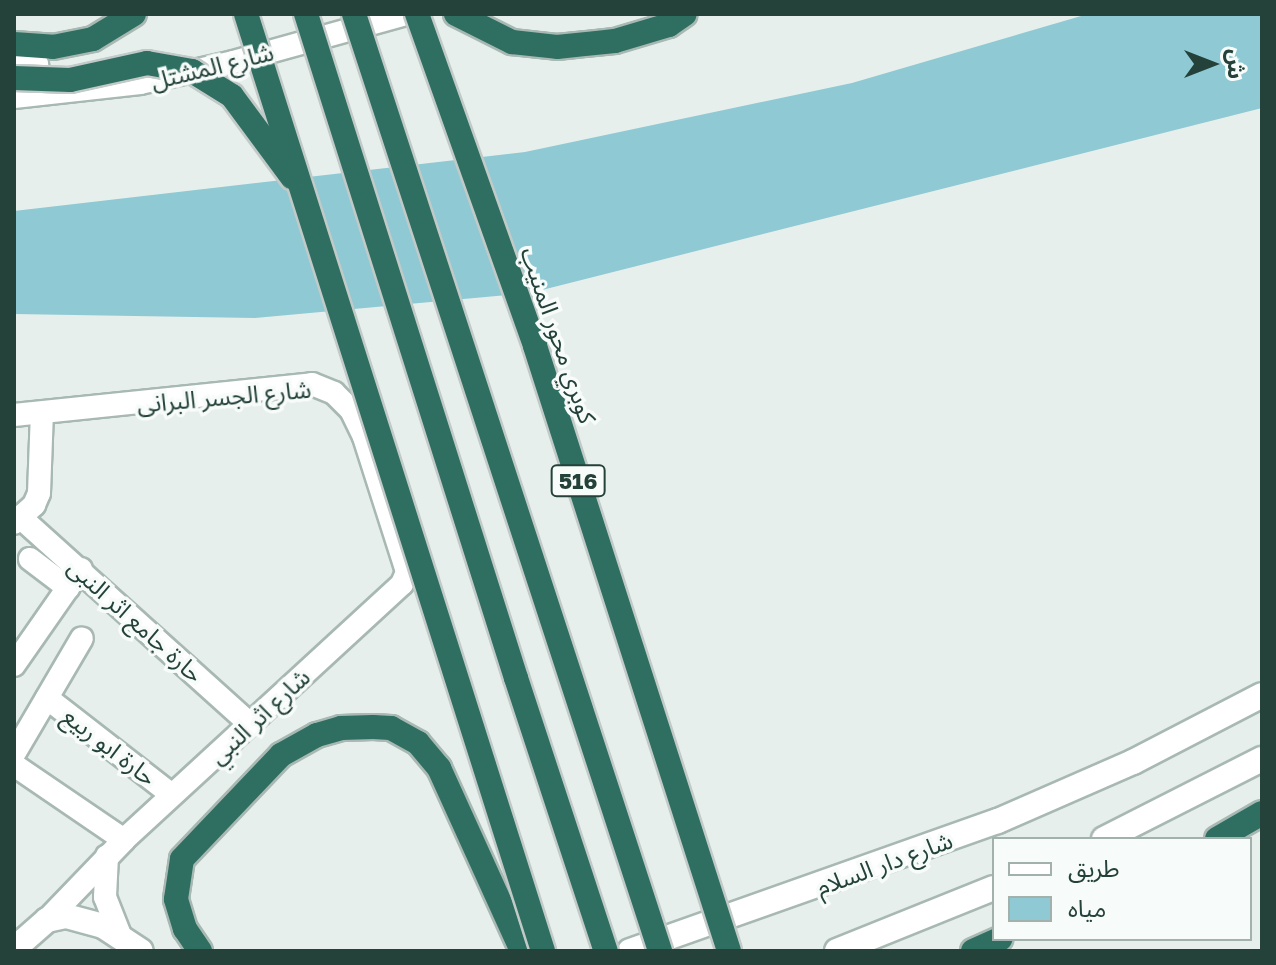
<!DOCTYPE html>
<meta charset="utf-8">
<style>
body{margin:0}
#map{position:relative;width:1276px;height:965px;overflow:hidden;background:#e6efeb;font-family:"Golos Text","Noto Sans Arabic",sans-serif}
div>[style]{position:absolute}
[style*='--x']{left:calc(var(--x)*1px);top:calc(var(--y)*1px);width:calc(var(--w)*1px);rotate:calc(var(--a)*1deg)}
.water>*{inset:0;background:#8ec9d4}
.roads{filter:drop-shadow(2px 0 #a8b8b2) drop-shadow(-2px 0 #a8b8b2) drop-shadow(0 2px #a8b8b2) drop-shadow(0 -2px #a8b8b2)}
.minor>*{height:22px;margin:-11px;padding:0 11px;transform-origin:11px;border-radius:11px;background:#fff}
.secondary>*{height:24px;margin:-12px;padding:0 12px;transform-origin:12px;border-radius:12px;background:#fff}
.motorway>*{height:24px;margin:-12px;padding:0 12px;transform-origin:12px;border-radius:12px;background:#2f6f62}
.bridges{filter:drop-shadow(2px 0 #c2cac8) drop-shadow(-2px 0 #c2cac8) drop-shadow(0 2px #c2cac8) drop-shadow(0 -2px #c2cac8)}
.motorway-bridge>*{height:24px;margin:-12px;padding:0 12px;transform-origin:12px;border-radius:12px;background:#2f6f62}
span{translate:-50% -50%;white-space:nowrap;text-align:center;line-height:1.15;-webkit-text-stroke:7px #f7fbf9;paint-order:stroke}
.shield-label span{padding:2px 6px;background:#f7fbf9;border:2px solid;border-radius:6px;-webkit-text-stroke-width:0}
.shield-label{font-size:22px;color:#24423a;font-weight:700}
.street-label{font-size:24px;color:#24423a}
.frame{position:absolute;inset:0;border:16px solid #24423a;pointer-events:none}
.legend{position:absolute;left:992px;top:837px;width:260px;height:104px;box-sizing:border-box;background:#f7fbf9;border:2px solid #a3b1ad;margin:0;padding:10px 14px;list-style:none;font-size:24px;color:#24423a}
.legend li{display:flex;align-items:center;gap:16px;height:40px}
.legend b{width:40px;border:2px solid #a3b1ad}
.north{position:absolute;left:1172px;top:24px;width:80px;height:80px;-webkit-text-stroke:6px #f7fbf9;paint-order:stroke;rotate:90deg;font-size:22px;font-weight:700;line-height:32px;text-align:center;color:#24423a}
.north::after{content:'';display:block;margin:auto;width:28px;height:36px;background:#24423a;clip-path:polygon(50% 0,100% 100%,50% 72%,0 100%)}
</style>
<div id="map">
<div class="water">
<i style="clip-path:polygon(1088px 14px,1262px 14px,1262px 108px,530px 293px,255px 318px,14px 314px,14px 211px,525px 152px,852px 83px)"></i>
</div>
<div class="roads">
<div class="minor">
<i style="--x:14;--y:52;--w:26;--a:28"></i>
<i style="--x:37;--y:64;--w:30;--a:81"></i>
<i style="--x:14;--y:97;--w:127;--a:-6.3"></i>
<i style="--x:140;--y:83;--w:95;--a:-12.7"></i>
<i style="--x:233;--y:62;--w:180;--a:-15.5"></i>
<i style="--x:14;--y:415;--w:300;--a:-5.9"></i>
<i style="--x:312;--y:384;--w:24;--a:22"></i>
<i style="--x:334;--y:393;--w:24;--a:45"></i>
<i style="--x:351;--y:410;--w:30;--a:64"></i>
<i style="--x:364;--y:437;--w:142;--a:72.3"></i>
<i style="--x:407;--y:572;--w:13;--a:113"></i>
<i style="--x:402;--y:584;--w:378;--a:137.4"></i>
<i style="--x:124;--y:840;--w:111;--a:133.9"></i>
<i style="--x:20;--y:517;--w:309;--a:42"></i>
<i style="--x:14;--y:523;--w:27;--a:-42"></i>
<i style="--x:34;--y:505;--w:13;--a:-67"></i>
<i style="--x:39;--y:493;--w:80;--a:-87.9"></i>
<i style="--x:30;--y:559;--w:48;--a:37.3"></i>
<i style="--x:14;--y:665;--w:117;--a:-55.1"></i>
<i style="--x:47;--y:698;--w:158;--a:37.8"></i>
<i style="--x:14;--y:754;--w:134;--a:-59.6"></i>
<i style="--x:14;--y:765;--w:133;--a:34.3"></i>
<i style="--x:107;--y:856;--w:41;--a:92.8"></i>
<i style="--x:105;--y:897;--w:41;--a:68.5"></i>
</div>
<div class="secondary">
<i style="--x:1104;--y:839;--w:177;--a:-26.9"></i>
<i style="--x:14;--y:949;--w:44;--a:-41.3"></i>
<i style="--x:47;--y:920;--w:19;--a:-12"></i>
<i style="--x:66;--y:916;--w:38;--a:15"></i>
<i style="--x:103;--y:926;--w:45;--a:33.3"></i>
<i style="--x:630;--y:951;--w:390;--a:-19.5"></i>
<i style="--x:998;--y:821;--w:147;--a:-23.6"></i>
<i style="--x:1133;--y:762;--w:145;--a:-27.4"></i>
<i style="--x:837;--y:951;--w:169;--a:-21.9"></i>
</div>
<div class="motorway">
<i style="--x:456;--y:14;--w:63;--a:26.6"></i>
<i style="--x:512;--y:42;--w:45;--a:6.3"></i>
<i style="--x:557;--y:47;--w:58;--a:-5.9"></i>
<i style="--x:615;--y:41;--w:56;--a:-16.5"></i>
<i style="--x:669;--y:25;--w:19;--a:-35"></i>
<i style="--x:14;--y:44;--w:39;--a:4"></i>
<i style="--x:53;--y:47;--w:41;--a:-11.3"></i>
<i style="--x:93;--y:39;--w:48;--a:-31.4"></i>
<i style="--x:1217;--y:839;--w:52;--a:-30"></i>
<i style="--x:200;--y:951;--w:27;--a:-124"></i>
<i style="--x:185;--y:929;--w:31;--a:-107"></i>
<i style="--x:176;--y:899;--w:40;--a:-81.5"></i>
<i style="--x:182;--y:859;--w:144;--a:-46.4"></i>
<i style="--x:281;--y:755;--w:41;--a:-29.1"></i>
<i style="--x:317;--y:735;--w:25;--a:-16"></i>
<i style="--x:341;--y:728;--w:32;--a:-2"></i>
<i style="--x:373;--y:727;--w:18;--a:3"></i>
<i style="--x:391;--y:728;--w:31;--a:29"></i>
<i style="--x:418;--y:743;--w:33;--a:50"></i>
<i style="--x:439;--y:768;--w:201;--a:65.6"></i>
<i style="--x:973;--y:951;--w:30;--a:-24"></i>
</div>
</div>
<div class="bridges">
<div class="motorway-bridge">
<i style="--x:246;--y:14;--w:983;--a:72.41"></i>
<i style="--x:306;--y:14;--w:696;--a:72.45"></i>
<i style="--x:516;--y:678;--w:287;--a:71.8"></i>
<i style="--x:354;--y:14;--w:986;--a:71.91"></i>
<i style="--x:417;--y:14;--w:352;--a:70.4"></i>
<i style="--x:535;--y:346;--w:635;--a:72.22"></i>
<i style="--x:14;--y:78;--w:56;--a:2"></i>
<i style="--x:70;--y:80;--w:79;--a:-12.4"></i>
<i style="--x:147;--y:63;--w:46;--a:10.1"></i>
<i style="--x:192;--y:71;--w:47;--a:32"></i>
<i style="--x:232;--y:96;--w:101;--a:53.5"></i>
</div>
</div>
<div class="shield-label">
<span style="left:578px;top:481px">516</span>
</div>
<div class="street-label">
<span style="left:212px;top:66px;rotate:-14deg">شارع المشتل</span>
<span style="left:559px;top:335px;rotate:71deg">كوبري محور المنيب</span>
<span style="left:224px;top:396px;rotate:-5deg">شارع الجسر البرانى</span>
<span style="left:136px;top:620px;rotate:42deg">حارة جامع اثر النبى</span>
<span style="left:259px;top:716px;rotate:-43deg">شارع اثر النبي</span>
<span style="left:110px;top:746px;rotate:38deg">حارة ابو ربيع</span>
<span style="left:884px;top:863px;rotate:-20deg">شارع دار السلام</span>
</div>
<div class="frame"></div>
<ul class="legend">
<li><b style="height:10px;background:#fff"></b>طريق</li>
<li><b style="height:22px;background:#8ec9d4"></b>مياه</li>
</ul>
<div class="north">ش</div>
</div>
